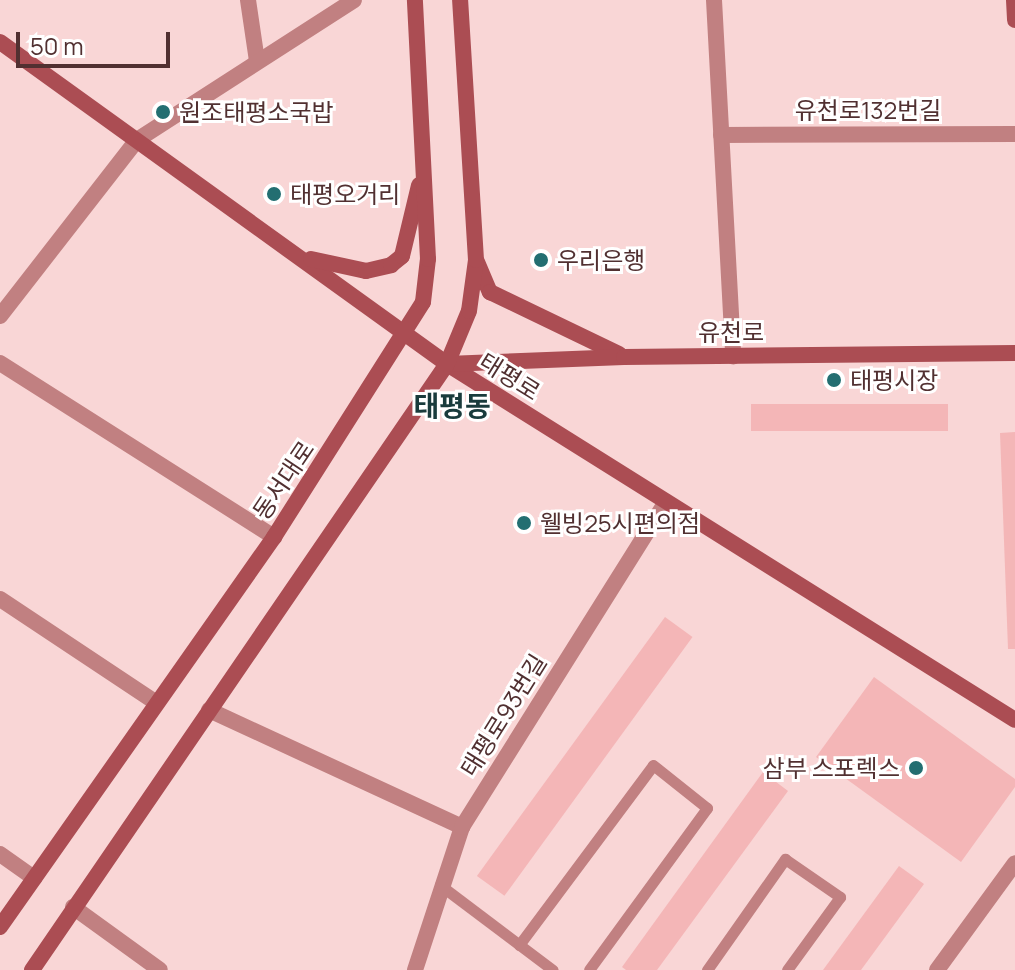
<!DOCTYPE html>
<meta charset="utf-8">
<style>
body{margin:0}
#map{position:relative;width:1015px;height:970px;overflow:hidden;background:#f9d6d6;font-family:Manrope,"Noto Sans KR",sans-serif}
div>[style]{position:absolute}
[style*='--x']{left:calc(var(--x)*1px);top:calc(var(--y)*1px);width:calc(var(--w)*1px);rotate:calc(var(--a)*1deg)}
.building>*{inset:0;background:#f4b6b7;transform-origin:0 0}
.lane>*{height:11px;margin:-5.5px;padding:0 5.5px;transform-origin:5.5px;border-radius:5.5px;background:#c18081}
.street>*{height:16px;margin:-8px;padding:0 8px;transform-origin:8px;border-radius:8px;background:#c18081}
.secondary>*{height:16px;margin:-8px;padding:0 8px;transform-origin:8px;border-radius:8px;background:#ab4d53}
.dots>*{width:22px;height:22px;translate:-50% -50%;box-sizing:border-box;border:4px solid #fff;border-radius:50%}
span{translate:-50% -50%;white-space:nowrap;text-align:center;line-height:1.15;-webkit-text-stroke:6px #fff;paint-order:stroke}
.street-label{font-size:24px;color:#513031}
.poi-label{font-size:24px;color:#513031}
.left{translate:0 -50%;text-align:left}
.right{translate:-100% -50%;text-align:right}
.quarter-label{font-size:28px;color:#193b3c;font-weight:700}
.scale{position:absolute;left:16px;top:32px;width:154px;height:36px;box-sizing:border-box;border:4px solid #513031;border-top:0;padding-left:10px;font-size:24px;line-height:28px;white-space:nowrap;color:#513031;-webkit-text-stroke:6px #fff;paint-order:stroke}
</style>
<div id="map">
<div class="building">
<i style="left:948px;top:404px;width:27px;height:197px;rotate:90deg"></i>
<i style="clip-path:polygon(1015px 432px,1015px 649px,1008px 649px,1000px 433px)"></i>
<i style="left:665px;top:617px;width:34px;height:320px;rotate:36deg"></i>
<i style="clip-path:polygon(874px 677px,1015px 779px,1015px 787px,961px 862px,816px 757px)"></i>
<i style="clip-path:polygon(763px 772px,788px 791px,657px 970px,626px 970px,622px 967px)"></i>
<i style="clip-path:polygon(899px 866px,924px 884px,861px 970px,823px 970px)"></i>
</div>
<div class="lane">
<i style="--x:440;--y:885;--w:141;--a:37"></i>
<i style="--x:519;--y:945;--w:224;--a:-53.3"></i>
<i style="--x:653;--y:765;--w:69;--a:38.5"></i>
<i style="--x:707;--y:808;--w:200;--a:126.1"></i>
<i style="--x:707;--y:970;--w:136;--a:-54.9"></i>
<i style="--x:785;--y:859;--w:67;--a:34.6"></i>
<i style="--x:840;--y:897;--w:90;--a:126"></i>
</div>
<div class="street">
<i style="--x:248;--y:0;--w:62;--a:81.6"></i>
<i style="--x:714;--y:0;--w:357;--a:86.9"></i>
<i style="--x:721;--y:135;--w:294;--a:-0.2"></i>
<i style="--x:0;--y:316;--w:223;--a:-52.1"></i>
<i style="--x:137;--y:140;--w:258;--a:-32.8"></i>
<i style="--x:0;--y:363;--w:325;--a:32.4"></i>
<i style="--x:0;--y:599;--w:186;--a:33.6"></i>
<i style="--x:209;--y:710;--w:279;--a:24.8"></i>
<i style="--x:0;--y:854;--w:42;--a:35.2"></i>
<i style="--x:73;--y:907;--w:107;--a:35.9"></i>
<i style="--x:415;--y:970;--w:151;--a:-71.8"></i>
<i style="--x:462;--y:827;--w:384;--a:-57.9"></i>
<i style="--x:937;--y:970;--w:132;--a:-53.9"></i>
</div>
<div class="secondary">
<i style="--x:1014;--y:0;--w:20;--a:87"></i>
<i style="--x:0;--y:42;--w:551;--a:35.77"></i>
<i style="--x:447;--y:364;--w:670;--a:32.08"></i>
<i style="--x:311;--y:259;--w:56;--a:12.3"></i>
<i style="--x:366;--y:271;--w:26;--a:-13"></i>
<i style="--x:391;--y:265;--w:14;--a:-39"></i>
<i style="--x:402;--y:256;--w:73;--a:-76.5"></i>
<i style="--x:477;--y:262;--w:33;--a:67"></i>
<i style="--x:490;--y:292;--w:143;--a:25.7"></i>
<i style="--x:447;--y:364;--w:177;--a:-2.3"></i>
<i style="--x:624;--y:357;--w:391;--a:-0.6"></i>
<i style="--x:0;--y:927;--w:477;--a:-54.9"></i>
<i style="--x:274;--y:537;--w:278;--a:-57.6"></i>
<i style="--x:423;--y:302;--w:43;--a:-83.4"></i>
<i style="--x:428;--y:259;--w:259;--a:-92.9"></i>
<i style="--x:32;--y:970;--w:734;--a:-55.6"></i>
<i style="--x:447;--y:364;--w:57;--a:-67.5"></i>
<i style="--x:469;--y:311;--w:51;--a:-82.2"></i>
<i style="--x:476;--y:260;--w:260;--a:-93.5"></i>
</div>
<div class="dots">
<i style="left:163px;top:112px;background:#236e71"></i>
<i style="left:274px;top:194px;background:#236e71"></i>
<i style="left:541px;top:260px;background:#236e71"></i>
<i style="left:834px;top:380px;background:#236e71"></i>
<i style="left:524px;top:523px;background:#236e71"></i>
<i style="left:916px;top:768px;background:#236e71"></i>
</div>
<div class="street-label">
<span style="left:868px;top:110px">유천로132번길</span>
<span style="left:731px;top:332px">유천로</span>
<span style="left:510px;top:376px;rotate:32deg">태평로</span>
<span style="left:283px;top:480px;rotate:-56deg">동서대로</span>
<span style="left:503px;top:715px;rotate:-58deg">태평로93번길</span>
</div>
<div class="poi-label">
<span class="left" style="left:179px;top:112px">원조태평소국밥</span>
<span class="left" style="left:290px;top:194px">태평오거리</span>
<span class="left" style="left:557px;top:260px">우리은행</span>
<span class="left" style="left:850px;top:380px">태평시장</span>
<span class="left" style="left:540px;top:523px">웰빙25시편의점</span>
<span class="right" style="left:900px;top:768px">삼부 스포렉스</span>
</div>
<div class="quarter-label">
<span style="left:452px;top:405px">태평동</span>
</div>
<div class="scale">50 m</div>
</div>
